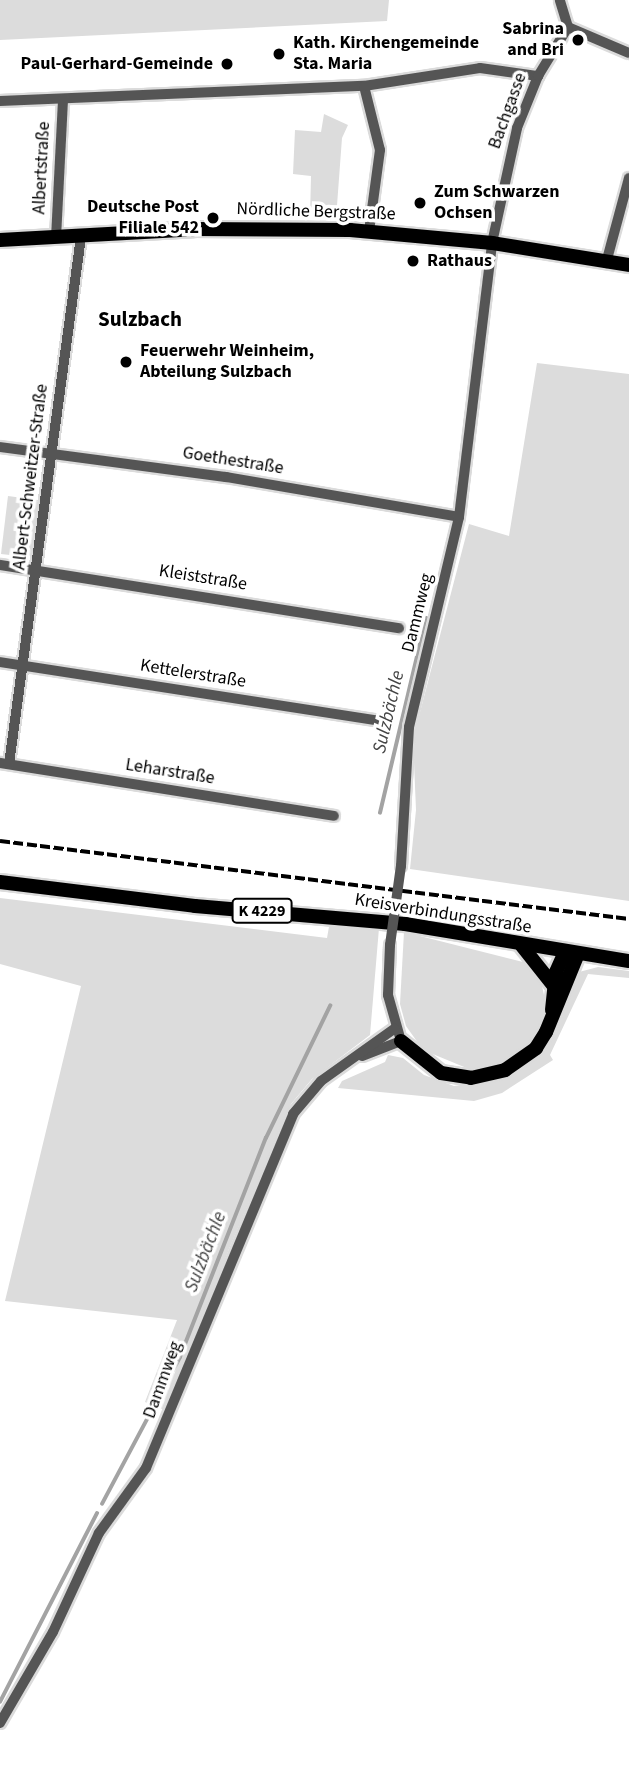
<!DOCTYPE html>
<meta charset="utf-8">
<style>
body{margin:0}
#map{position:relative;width:629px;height:1788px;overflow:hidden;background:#fff;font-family:"Source Sans 3",sans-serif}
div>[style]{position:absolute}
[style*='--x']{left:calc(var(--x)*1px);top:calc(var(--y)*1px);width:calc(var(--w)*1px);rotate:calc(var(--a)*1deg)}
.green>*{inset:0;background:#dcdcdc}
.stream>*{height:3.5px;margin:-1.75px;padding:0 1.75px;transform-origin:1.75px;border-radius:1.75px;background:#a3a3a3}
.roads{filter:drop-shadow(2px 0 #dbdbdb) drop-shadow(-2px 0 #dbdbdb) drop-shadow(0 2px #dbdbdb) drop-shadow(0 -2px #dbdbdb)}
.minor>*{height:10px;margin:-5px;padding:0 5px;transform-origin:5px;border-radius:5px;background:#555}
.major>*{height:14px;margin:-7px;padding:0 7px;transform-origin:7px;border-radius:7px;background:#000}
.rail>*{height:3.5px;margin-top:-1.75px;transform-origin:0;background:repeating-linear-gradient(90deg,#000 0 10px,transparent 0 13.5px)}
.minor-bridge>*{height:10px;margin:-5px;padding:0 5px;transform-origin:5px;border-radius:5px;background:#555}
.dots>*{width:19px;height:19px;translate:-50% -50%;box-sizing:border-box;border:4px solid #fff;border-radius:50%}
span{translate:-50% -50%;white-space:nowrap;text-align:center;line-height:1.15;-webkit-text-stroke:7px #fff;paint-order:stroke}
.shield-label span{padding:2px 5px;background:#fff;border:2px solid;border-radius:5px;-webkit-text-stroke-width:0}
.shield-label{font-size:16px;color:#000;font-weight:700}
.poi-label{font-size:18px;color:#000;font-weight:700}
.right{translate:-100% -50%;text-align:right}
.left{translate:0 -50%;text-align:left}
.street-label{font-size:18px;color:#000}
.water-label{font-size:19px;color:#444;font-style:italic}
.quarter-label{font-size:21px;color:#000;font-weight:700}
</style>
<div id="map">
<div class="green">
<i style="clip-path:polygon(0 0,389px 0,387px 21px,0 40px)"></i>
<i style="clip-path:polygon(324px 114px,348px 125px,342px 138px,336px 219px,310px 217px,311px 176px,293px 174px,295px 130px,321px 132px)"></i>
<i style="clip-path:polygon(537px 363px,629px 374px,629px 901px,410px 869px,416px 810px,413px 739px,469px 524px,509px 536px)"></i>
<i style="clip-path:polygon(8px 496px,38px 500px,32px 553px,28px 557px,1px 554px)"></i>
<i style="clip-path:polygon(0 898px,327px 938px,330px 921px,379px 928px,370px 1035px,312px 1079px,291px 1104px,229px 1249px,167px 1411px,145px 1402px,177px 1320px,5px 1301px,81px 986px,0 964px)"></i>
<i style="clip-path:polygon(404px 932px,527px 963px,539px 973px,547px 1008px,544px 1021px,526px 1047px,500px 1064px,469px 1069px,423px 1050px,406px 1026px,400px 1004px)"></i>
<i style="clip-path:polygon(598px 967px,629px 971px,629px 978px,588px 974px,550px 1055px,553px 1060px,502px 1093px,474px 1101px,338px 1088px,342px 1081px,385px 1062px,388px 1055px,403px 1058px,424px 1075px,454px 1086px,506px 1078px,537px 1057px,556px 1032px,579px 972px)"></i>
</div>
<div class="stream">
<i style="--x:380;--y:813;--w:200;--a:-76.7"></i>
<i style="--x:102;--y:1504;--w:166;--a:-62"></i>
<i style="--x:180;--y:1357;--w:235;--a:-68.6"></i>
<i style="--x:266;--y:1138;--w:147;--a:-64.1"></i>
<i style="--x:0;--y:1702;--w:212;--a:-62.8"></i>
</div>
<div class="roads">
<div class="minor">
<i style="--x:568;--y:27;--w:66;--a:23.1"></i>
<i style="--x:364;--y:86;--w:66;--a:76"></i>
<i style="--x:380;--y:150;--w:82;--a:97.7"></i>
<i style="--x:0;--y:101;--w:364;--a:-2.4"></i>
<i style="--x:364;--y:86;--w:117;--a:-8.8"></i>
<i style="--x:480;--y:68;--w:59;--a:7.9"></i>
<i style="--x:56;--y:238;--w:139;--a:-87.1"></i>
<i style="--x:606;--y:263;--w:88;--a:-74.9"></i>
<i style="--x:0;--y:447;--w:228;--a:7.6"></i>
<i style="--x:226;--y:477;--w:236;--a:9.7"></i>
<i style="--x:0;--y:565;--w:404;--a:9"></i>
<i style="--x:0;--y:662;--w:386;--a:8.8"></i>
<i style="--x:0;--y:763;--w:338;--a:9"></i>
<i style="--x:9;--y:764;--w:532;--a:-82.22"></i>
<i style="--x:401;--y:866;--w:139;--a:-86.7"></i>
<i style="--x:409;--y:727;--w:216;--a:-76.6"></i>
<i style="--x:459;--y:517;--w:276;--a:-83.1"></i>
<i style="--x:492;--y:243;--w:118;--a:-77.7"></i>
<i style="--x:517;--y:128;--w:56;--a:-68"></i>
<i style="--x:538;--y:76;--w:57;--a:-58.5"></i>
<i style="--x:568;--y:27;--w:28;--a:-107"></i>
<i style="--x:362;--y:1056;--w:42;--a:-21"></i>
<i style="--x:401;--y:1041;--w:48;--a:-105.8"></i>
<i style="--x:388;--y:995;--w:50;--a:-87.7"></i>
<i style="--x:0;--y:1723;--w:105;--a:-59.8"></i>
<i style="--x:53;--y:1632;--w:109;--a:-65.1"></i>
<i style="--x:99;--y:1533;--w:80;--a:-54.1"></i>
<i style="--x:146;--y:1468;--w:383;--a:-67.4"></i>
<i style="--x:293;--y:1114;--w:43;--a:-49.7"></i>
<i style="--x:321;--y:1081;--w:90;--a:-35.5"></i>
</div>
<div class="major">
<i style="--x:0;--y:240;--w:194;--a:-3.2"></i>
<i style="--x:194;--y:229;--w:156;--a:0.4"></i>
<i style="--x:350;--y:230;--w:143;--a:5.2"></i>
<i style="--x:492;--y:243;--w:139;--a:9.1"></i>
<i style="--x:0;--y:882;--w:196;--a:7"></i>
<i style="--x:195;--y:906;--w:211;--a:4.9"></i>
<i style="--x:405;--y:924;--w:227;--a:9.4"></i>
<i style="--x:522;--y:946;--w:50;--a:51.5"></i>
<i style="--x:552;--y:1010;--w:38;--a:-84"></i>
<i style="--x:556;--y:972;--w:20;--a:-66"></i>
<i style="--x:401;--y:1041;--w:51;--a:38.7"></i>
<i style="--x:441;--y:1073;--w:30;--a:9"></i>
<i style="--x:471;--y:1078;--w:35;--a:-13"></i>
<i style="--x:505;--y:1070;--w:38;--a:-35"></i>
<i style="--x:536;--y:1048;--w:19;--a:-58"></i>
<i style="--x:546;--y:1032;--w:82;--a:-67.8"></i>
</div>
</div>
<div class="rail">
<i style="--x:0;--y:841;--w:634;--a:7.07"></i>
</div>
<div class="minor-bridge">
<i style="--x:390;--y:945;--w:80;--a:-82.1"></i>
</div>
<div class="dots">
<i style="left:578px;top:40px;background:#000"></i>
<i style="left:279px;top:54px;background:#000"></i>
<i style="left:227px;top:64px;background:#000"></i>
<i style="left:420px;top:203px;background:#000"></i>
<i style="left:213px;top:218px;background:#000"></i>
<i style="left:413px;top:261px;background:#000"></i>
<i style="left:126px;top:362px;background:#000"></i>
</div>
<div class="shield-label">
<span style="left:262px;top:911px">K 4229</span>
</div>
<div class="poi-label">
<span class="right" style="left:564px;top:40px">Sabrina<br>and Bri</span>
<span class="left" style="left:293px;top:54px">Kath. Kirchengemeinde<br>Sta. Maria</span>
<span class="right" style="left:213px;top:64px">Paul-Gerhard-Gemeinde</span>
<span class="left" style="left:434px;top:203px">Zum Schwarzen<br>Ochsen</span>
<span class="right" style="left:199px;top:218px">Deutsche Post<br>Filiale 542</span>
<span class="left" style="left:427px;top:261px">Rathaus</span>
<span class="left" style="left:140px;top:362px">Feuerwehr Weinheim,<br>Abteilung Sulzbach</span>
</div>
<div class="street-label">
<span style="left:508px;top:111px;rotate:-70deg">Bachgasse</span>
<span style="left:42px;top:168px;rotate:-87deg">Albertstraße</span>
<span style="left:316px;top:212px;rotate:2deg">Nördliche Bergstraße</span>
<span style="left:233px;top:461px;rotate:9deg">Goethestraße</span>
<span style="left:31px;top:477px;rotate:-83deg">Albert-Schweitzer-Straße</span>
<span style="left:203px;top:578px;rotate:9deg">Kleiststraße</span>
<span style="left:418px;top:613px;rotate:-76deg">Dammweg</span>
<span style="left:193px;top:674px;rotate:9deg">Kettelerstraße</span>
<span style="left:170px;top:772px;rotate:9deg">Leharstraße</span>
<span style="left:443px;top:914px;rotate:9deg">Kreisverbindungsstraße</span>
<span style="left:163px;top:1380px;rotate:-70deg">Dammweg</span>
</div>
<div class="water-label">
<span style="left:389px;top:712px;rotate:-77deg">Sulzbächle</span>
<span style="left:206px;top:1252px;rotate:-69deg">Sulzbächle</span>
</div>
<div class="quarter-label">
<span style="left:140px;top:319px">Sulzbach</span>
</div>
</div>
